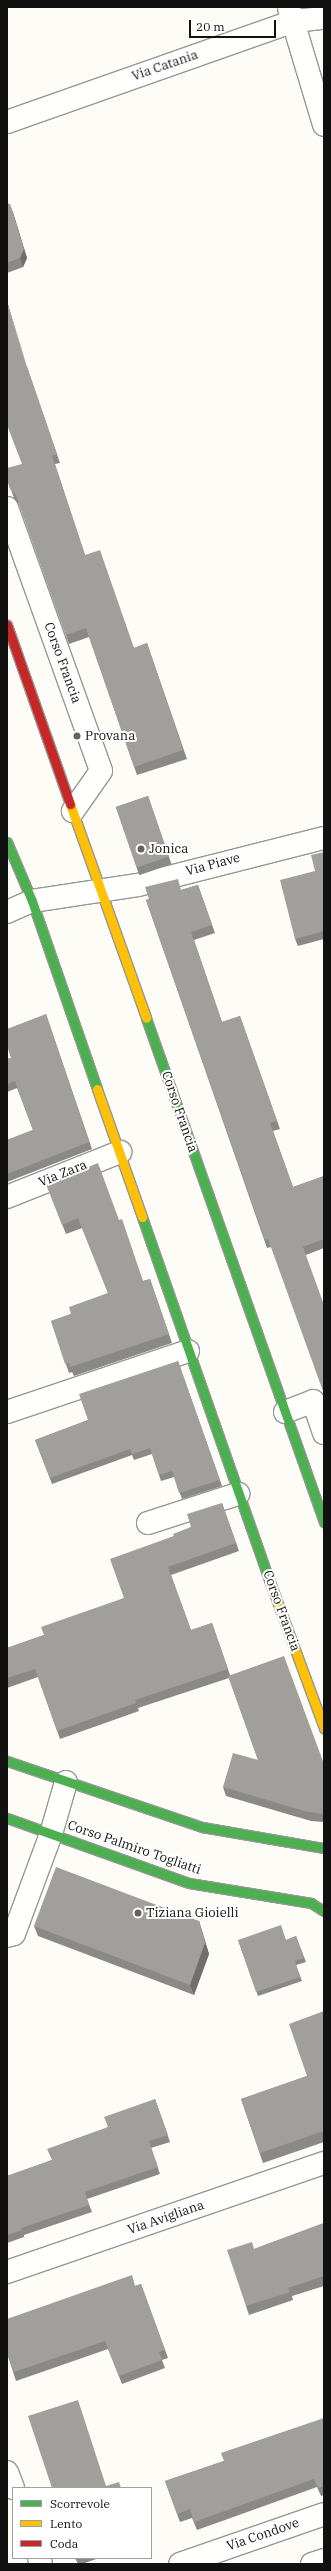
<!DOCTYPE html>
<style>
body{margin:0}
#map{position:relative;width:331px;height:2571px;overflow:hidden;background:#fdfcf7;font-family:"IBM Plex Serif",serif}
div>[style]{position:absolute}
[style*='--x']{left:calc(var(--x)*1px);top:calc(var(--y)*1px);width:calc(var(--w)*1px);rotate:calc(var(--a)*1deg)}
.roads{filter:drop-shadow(1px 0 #979795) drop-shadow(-1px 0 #979795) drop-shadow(0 1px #979795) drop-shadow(0 -1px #979795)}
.street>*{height:22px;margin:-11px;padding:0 11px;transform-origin:11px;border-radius:11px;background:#fffffe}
.fast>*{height:9px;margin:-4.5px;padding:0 4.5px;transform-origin:4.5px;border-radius:4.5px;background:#4caf50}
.slow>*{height:9px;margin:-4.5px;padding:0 4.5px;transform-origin:4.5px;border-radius:4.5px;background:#ffc107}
.jam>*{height:9px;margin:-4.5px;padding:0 4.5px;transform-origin:4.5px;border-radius:4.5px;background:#c62828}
.wall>*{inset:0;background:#8a8986;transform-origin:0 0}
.shaded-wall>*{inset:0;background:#716f6d}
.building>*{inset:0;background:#a19f9c;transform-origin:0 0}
.dots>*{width:11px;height:11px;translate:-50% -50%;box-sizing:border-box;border:2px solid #fff;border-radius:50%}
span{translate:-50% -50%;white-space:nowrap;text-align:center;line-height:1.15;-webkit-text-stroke:4px #fff;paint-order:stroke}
.street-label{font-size:13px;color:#111}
.poi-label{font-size:13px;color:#111}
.left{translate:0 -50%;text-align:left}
.frame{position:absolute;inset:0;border:8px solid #111;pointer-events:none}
.legend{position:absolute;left:12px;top:2487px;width:140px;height:72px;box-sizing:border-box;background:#fff;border:1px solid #a0a0a0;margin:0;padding:5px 7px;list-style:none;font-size:12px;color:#111}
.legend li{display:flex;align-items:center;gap:8px;height:20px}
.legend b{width:20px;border:1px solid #a0a0a0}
.scale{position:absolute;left:189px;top:20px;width:87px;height:18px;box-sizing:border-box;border:2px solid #111;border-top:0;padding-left:5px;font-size:12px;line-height:14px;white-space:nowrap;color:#111;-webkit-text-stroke:3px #fff;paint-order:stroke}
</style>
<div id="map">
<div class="roads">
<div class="street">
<i style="--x:289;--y:8;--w:122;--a:73.3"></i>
<i style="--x:7;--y:122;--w:304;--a:-19.4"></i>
<i style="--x:294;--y:21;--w:30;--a:-6"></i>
<i style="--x:7;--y:508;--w:279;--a:70.3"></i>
<i style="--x:101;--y:771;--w:49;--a:125"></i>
<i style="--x:7;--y:912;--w:27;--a:-24"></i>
<i style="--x:32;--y:901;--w:107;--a:-8.6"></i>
<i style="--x:138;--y:885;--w:192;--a:-14.2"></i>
<i style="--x:7;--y:1197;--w:122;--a:-21.7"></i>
<i style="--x:7;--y:1412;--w:191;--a:-18.6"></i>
<i style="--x:285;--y:1412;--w:30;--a:-21"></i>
<i style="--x:313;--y:1401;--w:34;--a:71"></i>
<i style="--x:148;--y:1523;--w:95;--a:-17.9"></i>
<i style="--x:7;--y:1936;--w:7;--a:-16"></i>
<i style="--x:14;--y:1934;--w:107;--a:-69.7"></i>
<i style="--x:51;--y:1834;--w:54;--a:-73.9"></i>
<i style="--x:7;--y:2272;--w:335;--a:-19"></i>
<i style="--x:7;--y:2472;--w:17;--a:69"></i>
<i style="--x:39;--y:2558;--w:6;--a:72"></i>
<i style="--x:180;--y:2564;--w:152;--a:-19.1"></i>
<i style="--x:312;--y:2564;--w:13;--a:-18"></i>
</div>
<div class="fast">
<i style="--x:7;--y:842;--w:64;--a:67"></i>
<i style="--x:32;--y:901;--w:199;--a:70.9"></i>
<i style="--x:146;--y:1018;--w:535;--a:70.55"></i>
<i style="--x:142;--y:1217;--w:387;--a:70.7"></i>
<i style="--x:7;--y:1761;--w:206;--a:18.7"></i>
<i style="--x:202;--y:1827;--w:124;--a:9.8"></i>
<i style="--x:7;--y:1818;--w:193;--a:19.7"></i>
<i style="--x:189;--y:1883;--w:124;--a:9.3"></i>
<i style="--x:311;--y:1903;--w:15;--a:32"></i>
</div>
<div class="slow">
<i style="--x:70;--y:804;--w:227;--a:70.4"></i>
<i style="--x:97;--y:1089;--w:136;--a:70.6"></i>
<i style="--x:270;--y:1582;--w:156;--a:69.7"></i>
</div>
<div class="jam">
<i style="--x:7;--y:625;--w:190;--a:70.6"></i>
</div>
</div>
<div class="wall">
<i style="clip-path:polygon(7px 203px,13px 212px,27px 258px,23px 267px,7px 273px)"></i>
<i style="clip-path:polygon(27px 367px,60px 463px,55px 464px,85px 555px,134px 648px,147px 643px,187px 759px,137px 775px,89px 637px,69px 644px,19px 504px,14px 498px,7px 479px,22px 464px)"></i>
<i style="left:148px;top:796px;width:72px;height:34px;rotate:71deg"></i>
<i style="clip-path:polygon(324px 852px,324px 939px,298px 946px,295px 939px,315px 871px)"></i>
<i style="clip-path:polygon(198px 885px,215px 933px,194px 940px,222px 1022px,240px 1016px,280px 1129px,273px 1131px,293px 1187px,324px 1176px,324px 1248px,306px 1255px,271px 1247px,267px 1248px,146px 900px)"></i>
<i style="clip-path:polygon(46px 1014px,92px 1149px,7px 1182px,7px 1140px,33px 1130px,17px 1088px,7px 1092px,7px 1059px,11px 1058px)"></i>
<i style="clip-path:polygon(46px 1184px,143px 1281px,150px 1279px,172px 1343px,74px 1376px,72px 1372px,69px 1373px,51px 1321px,71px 1314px,108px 1293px,82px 1228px,66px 1234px)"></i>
<i style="clip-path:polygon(178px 1361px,222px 1486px,182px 1499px,174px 1477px,161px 1481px,152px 1454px,134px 1460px,132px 1455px,52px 1484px,35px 1440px,88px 1420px)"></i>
<i style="clip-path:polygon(222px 1503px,239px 1551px,171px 1575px,191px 1630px,212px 1623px,230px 1675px,324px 1764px,324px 1822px,311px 1821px,226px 1796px,223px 1787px,258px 1760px,229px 1678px,138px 1708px,139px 1711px,60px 1739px,38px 1677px,7px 1688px,7px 1648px,44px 1635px,124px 1598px,174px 1536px,191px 1527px)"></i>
<i style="clip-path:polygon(199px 1921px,202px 1931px,209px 1954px,194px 1995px,38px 1936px,34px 1926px)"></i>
<i style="clip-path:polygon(296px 1936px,306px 1962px,296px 1965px,302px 1981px,258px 1996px,238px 1940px,286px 1940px)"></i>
<i style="clip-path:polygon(324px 2011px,324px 2142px,263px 2163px,241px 2099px,307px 2076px)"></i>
<i style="clip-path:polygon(155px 2099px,170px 2142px,151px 2148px,160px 2174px,87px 2199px,92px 2212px,24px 2235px,24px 2237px,7px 2243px,7px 2176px,52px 2160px)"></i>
<i style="clip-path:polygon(324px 2223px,324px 2286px,292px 2296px,293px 2300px,249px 2315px,246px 2306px,254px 2249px)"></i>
<i style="clip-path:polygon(141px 2284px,168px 2358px,162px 2360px,165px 2368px,122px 2384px,108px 2349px,16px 2381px,7px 2353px,135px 2286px)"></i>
<i style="clip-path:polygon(324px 2418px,324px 2495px,321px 2496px,317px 2487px,197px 2530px,192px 2518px,180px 2522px,165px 2481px,224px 2461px)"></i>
<i style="clip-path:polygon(75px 2558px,99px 2558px,82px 2564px,78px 2564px)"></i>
</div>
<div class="shaded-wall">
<i style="clip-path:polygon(10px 204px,27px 258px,23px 267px,20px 258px)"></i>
<i style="clip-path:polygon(7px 301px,27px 367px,60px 463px,24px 358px,7px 303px)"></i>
<i style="clip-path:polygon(199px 1921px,202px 1931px,209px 1954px,194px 1995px,190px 1985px)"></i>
</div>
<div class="building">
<i style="clip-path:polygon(7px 203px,10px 204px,24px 249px,20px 258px,7px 263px)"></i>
<i style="clip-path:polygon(7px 303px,24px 358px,57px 454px,52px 456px,85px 555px,100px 550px,134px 648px,147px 643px,183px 750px,134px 767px,86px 628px,66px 635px,16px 495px,10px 489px,7px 479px,7px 468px,22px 464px,7px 425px)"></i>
<i style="left:148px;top:796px;width:64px;height:34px;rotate:71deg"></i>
<i style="clip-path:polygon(324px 852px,324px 931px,295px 939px,280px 880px,315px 871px,311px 855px)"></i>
<i style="clip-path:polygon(178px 879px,181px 890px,198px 885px,212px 925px,191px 932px,222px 1022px,240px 1016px,277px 1121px,270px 1123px,293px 1187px,324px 1176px,324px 1239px,303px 1247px,324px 1305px,324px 1394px,268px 1239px,265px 1240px,146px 900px,149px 899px,145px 887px)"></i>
<i style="clip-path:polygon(46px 1014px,89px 1142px,7px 1174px,7px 1140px,33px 1130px,15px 1081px,7px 1084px,7px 1059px,11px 1058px,7px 1046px,7px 1029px)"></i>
<i style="clip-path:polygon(98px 1163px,119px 1220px,122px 1219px,143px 1281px,150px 1279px,169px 1334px,70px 1367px,69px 1363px,65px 1364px,51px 1321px,71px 1314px,69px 1307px,108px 1293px,78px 1218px,62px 1225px,46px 1184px)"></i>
<i style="clip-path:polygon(178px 1361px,220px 1480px,179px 1493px,172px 1471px,159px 1475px,150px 1448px,132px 1454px,130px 1449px,50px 1478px,35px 1440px,88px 1420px,79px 1394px)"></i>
<i style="clip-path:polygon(222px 1503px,236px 1543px,168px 1567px,191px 1630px,212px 1623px,228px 1669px,135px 1700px,136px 1703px,57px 1731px,35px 1669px,7px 1678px,7px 1648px,44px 1635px,41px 1627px,124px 1598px,110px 1559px,174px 1536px,173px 1534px,191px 1527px,187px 1514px)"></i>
<i style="clip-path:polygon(284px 1656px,324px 1764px,324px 1814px,308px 1812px,223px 1787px,233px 1753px,258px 1760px,228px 1676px)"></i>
<i style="clip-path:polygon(56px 1867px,199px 1921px,205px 1943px,190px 1985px,34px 1926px)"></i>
<i style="clip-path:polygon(281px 1925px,286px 1940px,296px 1936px,304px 1958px,295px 1961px,300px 1977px,256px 1992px,238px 1940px)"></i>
<i style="clip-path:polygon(324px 2011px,324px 2131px,260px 2153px,241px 2099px,307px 2076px,289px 2024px)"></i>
<i style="clip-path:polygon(155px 2099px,168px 2135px,149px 2141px,158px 2167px,85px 2192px,89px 2205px,21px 2228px,22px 2230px,7px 2235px,7px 2176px,52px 2160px,47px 2149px,108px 2127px,104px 2117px)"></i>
<i style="clip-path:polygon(324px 2223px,324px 2276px,288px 2288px,290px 2292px,246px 2306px,227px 2250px,252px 2242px,254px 2249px)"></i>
<i style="clip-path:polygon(132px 2275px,135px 2286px,141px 2284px,165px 2350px,159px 2352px,162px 2360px,119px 2376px,105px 2341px,14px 2372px,7px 2353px,7px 2319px)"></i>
<i style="clip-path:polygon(78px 2400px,106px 2486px,119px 2482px,121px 2488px,52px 2488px,28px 2416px)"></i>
<i style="clip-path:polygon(324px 2418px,324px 2486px,318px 2488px,314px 2479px,194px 2522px,190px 2509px,177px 2514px,165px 2481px,224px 2461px,221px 2453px)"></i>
</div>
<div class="dots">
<i style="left:77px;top:736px;background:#646362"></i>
<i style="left:141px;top:849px;background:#646362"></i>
<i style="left:138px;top:1913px;background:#646362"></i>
</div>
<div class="street-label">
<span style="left:165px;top:66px;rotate:-19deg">Via Catania</span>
<span style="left:62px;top:663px;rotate:70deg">Corso Francia</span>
<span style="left:213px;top:865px;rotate:-15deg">Via Piave</span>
<span style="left:179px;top:1112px;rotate:71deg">Corso Francia</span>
<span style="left:63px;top:1174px;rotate:-22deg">Via Zara</span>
<span style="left:281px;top:1611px;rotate:70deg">Corso Francia</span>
<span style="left:134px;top:1848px;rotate:19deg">Corso Palmiro Togliatti</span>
<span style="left:166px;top:2218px;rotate:-19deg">Via Avigliana</span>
<span style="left:263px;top:2535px;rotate:-19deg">Via Condove</span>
</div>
<div class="poi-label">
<span class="left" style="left:85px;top:736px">Provana</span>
<span class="left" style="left:149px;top:849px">Jonica</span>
<span class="left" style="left:146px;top:1913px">Tiziana Gioielli</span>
</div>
<div class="frame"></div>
<ul class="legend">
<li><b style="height:5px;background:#4caf50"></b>Scorrevole</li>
<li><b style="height:5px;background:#ffc107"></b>Lento</li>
<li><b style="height:5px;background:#c62828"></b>Coda</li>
</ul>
<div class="scale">20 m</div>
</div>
